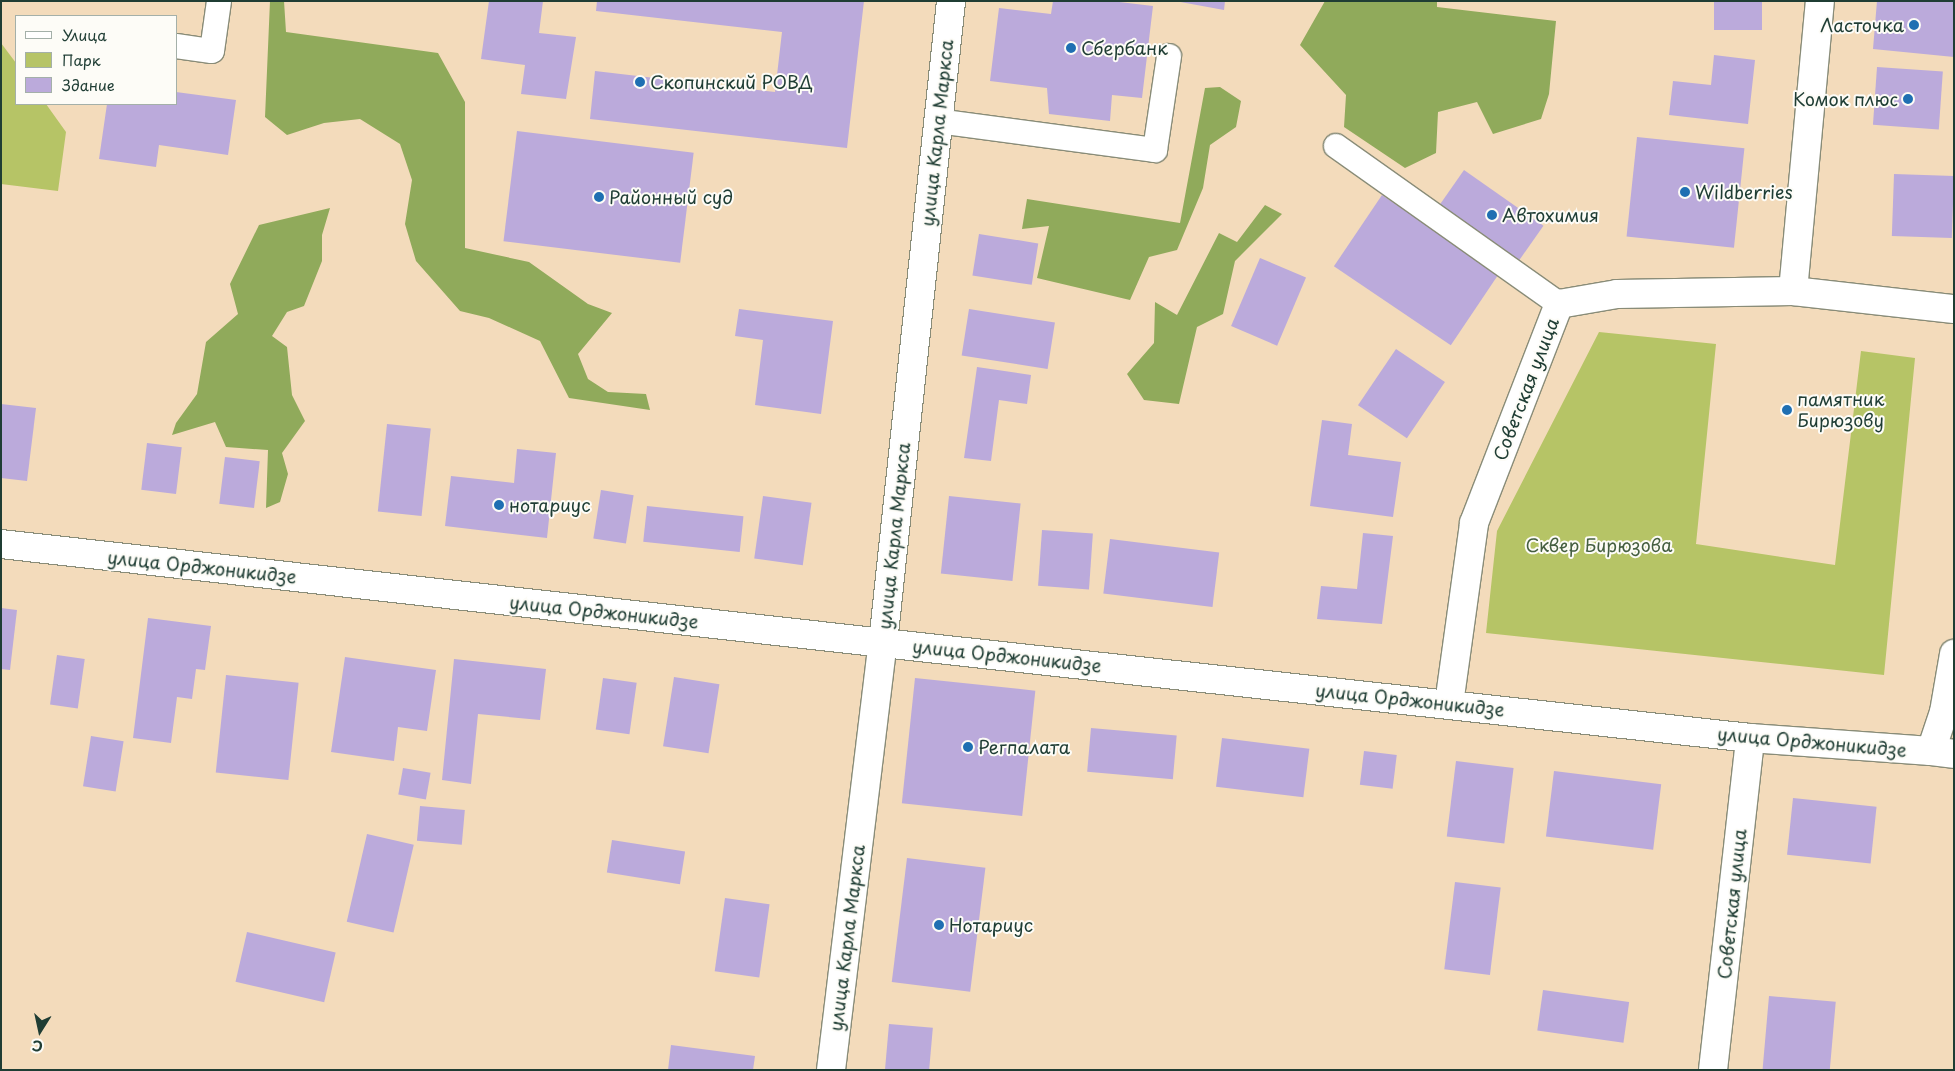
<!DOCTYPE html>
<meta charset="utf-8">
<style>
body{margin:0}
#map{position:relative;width:1955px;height:1071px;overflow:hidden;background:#f3dbbb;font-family:"Playpen Sans",sans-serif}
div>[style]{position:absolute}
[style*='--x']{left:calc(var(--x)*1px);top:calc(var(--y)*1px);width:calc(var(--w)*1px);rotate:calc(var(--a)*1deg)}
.green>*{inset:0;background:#b6c466}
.forest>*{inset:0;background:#90aa5b}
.building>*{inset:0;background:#bbaadb;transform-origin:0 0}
.roads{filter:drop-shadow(1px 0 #898c78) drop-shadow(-1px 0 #898c78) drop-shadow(0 1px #898c78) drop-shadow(0 -1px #898c78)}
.lane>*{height:24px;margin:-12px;padding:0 12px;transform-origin:12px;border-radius:12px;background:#fff}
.street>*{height:28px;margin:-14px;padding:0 14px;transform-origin:14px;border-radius:14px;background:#fff}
.secondary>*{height:28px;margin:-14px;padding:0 14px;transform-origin:14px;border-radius:14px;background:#fff}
.dots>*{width:14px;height:14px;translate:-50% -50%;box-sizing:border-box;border:2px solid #fdfcf7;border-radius:50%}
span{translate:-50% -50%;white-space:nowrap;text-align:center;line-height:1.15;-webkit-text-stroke:4px #fdfcf7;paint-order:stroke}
.poi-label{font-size:18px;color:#1f3d34}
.right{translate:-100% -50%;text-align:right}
.left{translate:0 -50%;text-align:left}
.street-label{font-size:18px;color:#1f3d34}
.park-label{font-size:18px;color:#455f40}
.frame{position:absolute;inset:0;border:2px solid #1f3d34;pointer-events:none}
.legend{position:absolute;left:15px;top:15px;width:162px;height:90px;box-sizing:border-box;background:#fdfcf7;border:1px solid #a4b0a9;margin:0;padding:6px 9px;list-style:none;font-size:15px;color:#1f3d34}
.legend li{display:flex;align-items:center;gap:10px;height:25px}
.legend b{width:25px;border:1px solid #a4b0a9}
.north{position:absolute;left:15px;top:1006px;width:50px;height:50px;-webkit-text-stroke:4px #fdfcf7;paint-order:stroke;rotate:190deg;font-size:14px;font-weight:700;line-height:20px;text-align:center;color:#1f3d34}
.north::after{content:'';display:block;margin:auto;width:18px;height:22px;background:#1f3d34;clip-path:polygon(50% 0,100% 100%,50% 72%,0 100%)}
</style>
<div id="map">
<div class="green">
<i style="clip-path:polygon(1px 43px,16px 63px,16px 104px,46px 104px,66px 132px,58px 191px,1px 184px)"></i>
<i style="clip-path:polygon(1599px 332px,1716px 344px,1696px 544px,1835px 565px,1861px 351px,1915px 358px,1884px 675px,1486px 633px,1497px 531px)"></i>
</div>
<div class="forest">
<i style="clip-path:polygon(270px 1px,284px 1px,286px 32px,438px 53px,465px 102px,465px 248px,529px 262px,588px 304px,612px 313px,578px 354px,588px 379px,608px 392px,646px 394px,650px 410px,569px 398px,540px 341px,489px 318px,460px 311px,416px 261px,405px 224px,412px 180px,400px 144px,360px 119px,324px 123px,287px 135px,265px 117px)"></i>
<i style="clip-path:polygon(1325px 1px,1437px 1px,1437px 7px,1556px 21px,1549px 94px,1541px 119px,1493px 134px,1477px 102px,1438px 112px,1436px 153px,1405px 168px,1344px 127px,1346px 95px,1300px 45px)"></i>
<i style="clip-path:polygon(1220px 87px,1241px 101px,1236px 127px,1210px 145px,1203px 188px,1177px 250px,1149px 257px,1130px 300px,1037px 278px,1049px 226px,1022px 229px,1027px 199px,1180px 223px,1205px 88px)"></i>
<i style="clip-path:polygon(1265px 205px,1282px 214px,1235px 261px,1223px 314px,1197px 327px,1179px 404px,1144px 400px,1127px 374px,1154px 343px,1155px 302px,1177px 315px,1219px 233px,1237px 242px)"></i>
<i style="clip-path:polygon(330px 208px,322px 235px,322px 261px,304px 306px,287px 312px,272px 336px,287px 347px,292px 395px,305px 421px,282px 453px,288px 474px,280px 502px,266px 508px,268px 450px,226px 447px,215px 422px,172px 435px,176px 423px,197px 394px,206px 342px,238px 314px,230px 284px,259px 225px)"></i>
</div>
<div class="building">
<i style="clip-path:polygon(489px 1px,543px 1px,539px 33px,576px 37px,566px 99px,521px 94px,525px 65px,481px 59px)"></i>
<i style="clip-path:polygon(597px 1px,864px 1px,847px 148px,590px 119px,595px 71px,775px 92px,782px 32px,596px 11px)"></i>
<i style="clip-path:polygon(1053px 1px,1111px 1px,1153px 6px,1142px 98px,1112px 95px,1110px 121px,1049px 114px,1047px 88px,990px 81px,999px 8px,1051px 14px)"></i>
<i style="clip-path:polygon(1175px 1px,1225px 1px,1224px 10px)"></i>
<i style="left:1714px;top:1px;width:48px;height:29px"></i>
<i style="clip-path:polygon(1877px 1px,1954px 1px,1954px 57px,1873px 49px)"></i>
<i style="clip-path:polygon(1714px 55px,1755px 60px,1748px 124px,1669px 115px,1673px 81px,1711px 85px)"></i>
<i style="left:1877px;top:67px;width:66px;height:58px;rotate:4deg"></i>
<i style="clip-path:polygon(176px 92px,236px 100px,228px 155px,159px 145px,156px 167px,99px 159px,107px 104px,176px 104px)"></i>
<i style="left:517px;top:131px;width:178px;height:111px;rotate:7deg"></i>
<i style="left:1637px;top:137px;width:108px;height:100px;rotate:6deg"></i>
<i style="left:1464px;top:170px;width:97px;height:42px;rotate:35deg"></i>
<i style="left:1894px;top:174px;width:60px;height:62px;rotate:2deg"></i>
<i style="left:1382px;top:195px;width:141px;height:86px;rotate:34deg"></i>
<i style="left:979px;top:234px;width:60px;height:42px;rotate:9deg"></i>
<i style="left:1260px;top:258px;width:50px;height:74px;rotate:23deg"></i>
<i style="clip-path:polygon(739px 309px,833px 321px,821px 414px,755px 405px,763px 340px,735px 336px)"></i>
<i style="left:969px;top:309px;width:87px;height:47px;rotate:9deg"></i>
<i style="left:1396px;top:349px;width:59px;height:68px;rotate:34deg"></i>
<i style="clip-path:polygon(977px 367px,1031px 375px,1027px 404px,999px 400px,991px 461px,964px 458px)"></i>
<i style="clip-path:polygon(1px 404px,36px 408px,27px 481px,1px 478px)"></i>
<i style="clip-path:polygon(1322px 420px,1352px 424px,1348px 455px,1401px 462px,1393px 517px,1310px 506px)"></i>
<i style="left:387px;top:424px;width:44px;height:88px;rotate:6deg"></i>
<i style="left:147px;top:443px;width:35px;height:47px;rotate:7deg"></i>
<i style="clip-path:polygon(517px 449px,556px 453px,547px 538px,445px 526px,451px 476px,514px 483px)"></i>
<i style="left:225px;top:457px;width:35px;height:47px;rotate:7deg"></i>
<i style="left:601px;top:490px;width:33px;height:49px;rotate:9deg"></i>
<i style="left:763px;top:496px;width:49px;height:63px;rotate:8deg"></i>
<i style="left:949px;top:496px;width:72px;height:78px;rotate:6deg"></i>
<i style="left:647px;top:506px;width:97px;height:36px;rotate:6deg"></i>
<i style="left:1042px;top:530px;width:51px;height:56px;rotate:4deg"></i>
<i style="clip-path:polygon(1363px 533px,1393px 536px,1382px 624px,1317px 619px,1321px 586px,1357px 589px)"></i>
<i style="left:1110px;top:539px;width:110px;height:55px;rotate:7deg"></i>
<i style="clip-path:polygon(1px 608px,17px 610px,10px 670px,1px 669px)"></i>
<i style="clip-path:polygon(148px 618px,211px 626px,205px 670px,196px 669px,192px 699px,177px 697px,171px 743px,133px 738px)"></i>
<i style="left:57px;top:655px;width:28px;height:50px;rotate:8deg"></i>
<i style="clip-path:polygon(345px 657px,436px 670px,427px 731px,398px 727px,394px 761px,331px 752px)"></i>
<i style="clip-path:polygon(454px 659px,546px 669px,540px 720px,478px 714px,471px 784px,442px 780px)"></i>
<i style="left:226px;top:675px;width:73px;height:98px;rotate:6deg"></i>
<i style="left:674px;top:677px;width:46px;height:70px;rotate:9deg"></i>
<i style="left:603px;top:678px;width:34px;height:52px;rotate:8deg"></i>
<i style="left:915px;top:678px;width:121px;height:126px;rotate:6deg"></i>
<i style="left:1091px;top:728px;width:86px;height:44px;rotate:5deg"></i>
<i style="left:91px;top:736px;width:33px;height:51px;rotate:9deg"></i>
<i style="left:1222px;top:738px;width:88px;height:49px;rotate:7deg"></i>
<i style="left:1364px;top:751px;width:33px;height:34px;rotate:7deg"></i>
<i style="left:1456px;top:761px;width:58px;height:76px;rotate:7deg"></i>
<i style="left:403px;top:768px;width:28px;height:27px;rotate:10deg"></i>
<i style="left:1554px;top:771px;width:108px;height:66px;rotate:7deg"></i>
<i style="left:1793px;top:798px;width:84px;height:57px;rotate:6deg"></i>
<i style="left:420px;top:806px;width:45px;height:35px;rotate:5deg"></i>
<i style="left:367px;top:834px;width:48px;height:90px;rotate:13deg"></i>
<i style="left:612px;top:840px;width:74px;height:33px;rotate:9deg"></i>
<i style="left:907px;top:858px;width:79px;height:125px;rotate:7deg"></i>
<i style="left:1455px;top:882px;width:46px;height:88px;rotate:7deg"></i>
<i style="left:725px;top:898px;width:45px;height:74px;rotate:8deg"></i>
<i style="left:247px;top:932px;width:91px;height:51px;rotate:13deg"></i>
<i style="left:1543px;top:990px;width:87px;height:41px;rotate:8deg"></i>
<i style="left:1769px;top:996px;width:67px;height:74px;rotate:5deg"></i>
<i style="left:889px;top:1024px;width:44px;height:46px;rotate:5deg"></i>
<i style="clip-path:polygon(671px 1045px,755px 1056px,753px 1070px,668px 1070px)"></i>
</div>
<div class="roads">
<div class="lane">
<i style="--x:176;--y:46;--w:36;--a:8"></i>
<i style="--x:212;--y:51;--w:50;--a:-82"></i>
<i style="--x:937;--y:121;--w:220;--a:7.6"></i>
<i style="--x:1155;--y:150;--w:95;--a:-81.5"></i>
<i style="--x:1336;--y:146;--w:273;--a:35.3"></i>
</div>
<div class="street">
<i style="--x:1;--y:544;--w:888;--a:6.4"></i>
<i style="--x:1931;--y:751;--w:23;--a:7"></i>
<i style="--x:1713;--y:1070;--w:334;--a:-83.6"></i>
</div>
<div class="secondary">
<i style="--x:1793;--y:291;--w:291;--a:-84.7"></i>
<i style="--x:883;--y:643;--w:872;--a:6.25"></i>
<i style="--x:1750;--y:738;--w:181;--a:4.1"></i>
<i style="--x:1931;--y:751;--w:41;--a:-71.6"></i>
<i style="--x:1944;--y:712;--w:59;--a:-80.2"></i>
<i style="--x:1449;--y:704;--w:183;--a:-82.1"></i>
<i style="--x:1474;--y:523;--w:235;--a:-68.8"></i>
<i style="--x:1559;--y:304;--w:59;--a:-9.8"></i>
<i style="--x:1617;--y:294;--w:176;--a:-1"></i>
<i style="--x:1793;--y:291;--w:162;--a:6.4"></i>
<i style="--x:831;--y:1070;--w:430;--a:-83.1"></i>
<i style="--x:883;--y:643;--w:646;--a:-83.95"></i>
</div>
</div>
<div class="dots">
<i style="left:1914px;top:25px;background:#1f6fb2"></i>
<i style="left:1071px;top:48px;background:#1f6fb2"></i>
<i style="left:640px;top:82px;background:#1f6fb2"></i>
<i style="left:1908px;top:99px;background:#1f6fb2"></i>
<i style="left:1685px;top:192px;background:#1f6fb2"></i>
<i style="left:599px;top:197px;background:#1f6fb2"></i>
<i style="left:1492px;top:215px;background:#1f6fb2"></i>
<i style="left:1787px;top:410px;background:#1f6fb2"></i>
<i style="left:499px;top:505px;background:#1f6fb2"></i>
<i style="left:968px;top:747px;background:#1f6fb2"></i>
<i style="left:939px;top:925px;background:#1f6fb2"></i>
</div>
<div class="poi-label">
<span class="right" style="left:1904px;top:25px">Ласточка</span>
<span class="left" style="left:1081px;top:48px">Сбербанк</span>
<span class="left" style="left:650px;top:82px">Скопинский РОВД</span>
<span class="right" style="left:1898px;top:99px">Комок плюс</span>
<span class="left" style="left:1695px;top:192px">Wildberries</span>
<span class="left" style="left:609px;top:197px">Районный суд</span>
<span class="left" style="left:1502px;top:215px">Автохимия</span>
<span class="left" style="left:1797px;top:410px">памятник<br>Бирюзову</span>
<span class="left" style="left:509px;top:505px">нотариус</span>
<span class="left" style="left:978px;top:747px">Регпалата</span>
<span class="left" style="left:949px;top:925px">Нотариус</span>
</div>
<div class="street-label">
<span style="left:937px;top:133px;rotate:-84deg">улица Карла Маркса</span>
<span style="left:1526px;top:389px;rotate:-69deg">Советская улица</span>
<span style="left:894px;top:536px;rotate:-84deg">улица Карла Маркса</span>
<span style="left:202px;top:567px;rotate:6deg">улица Орджоникидзе</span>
<span style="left:604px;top:612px;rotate:6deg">улица Орджоникидзе</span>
<span style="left:1007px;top:656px;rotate:6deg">улица Орджоникидзе</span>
<span style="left:1410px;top:700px;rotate:6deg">улица Орджоникидзе</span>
<span style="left:1812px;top:742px;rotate:5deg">улица Орджоникидзе</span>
<span style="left:1732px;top:904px;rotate:-84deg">Советская улица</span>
<span style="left:847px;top:938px;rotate:-83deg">улица Карла Маркса</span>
</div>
<div class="park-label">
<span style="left:1599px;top:545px">Сквер Бирюзова</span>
</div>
<div class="frame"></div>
<ul class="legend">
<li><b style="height:6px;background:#fff"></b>Улица</li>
<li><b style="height:14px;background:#b6c466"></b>Парк</li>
<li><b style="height:14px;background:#bbaadb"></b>Здание</li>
</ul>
<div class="north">С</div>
</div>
